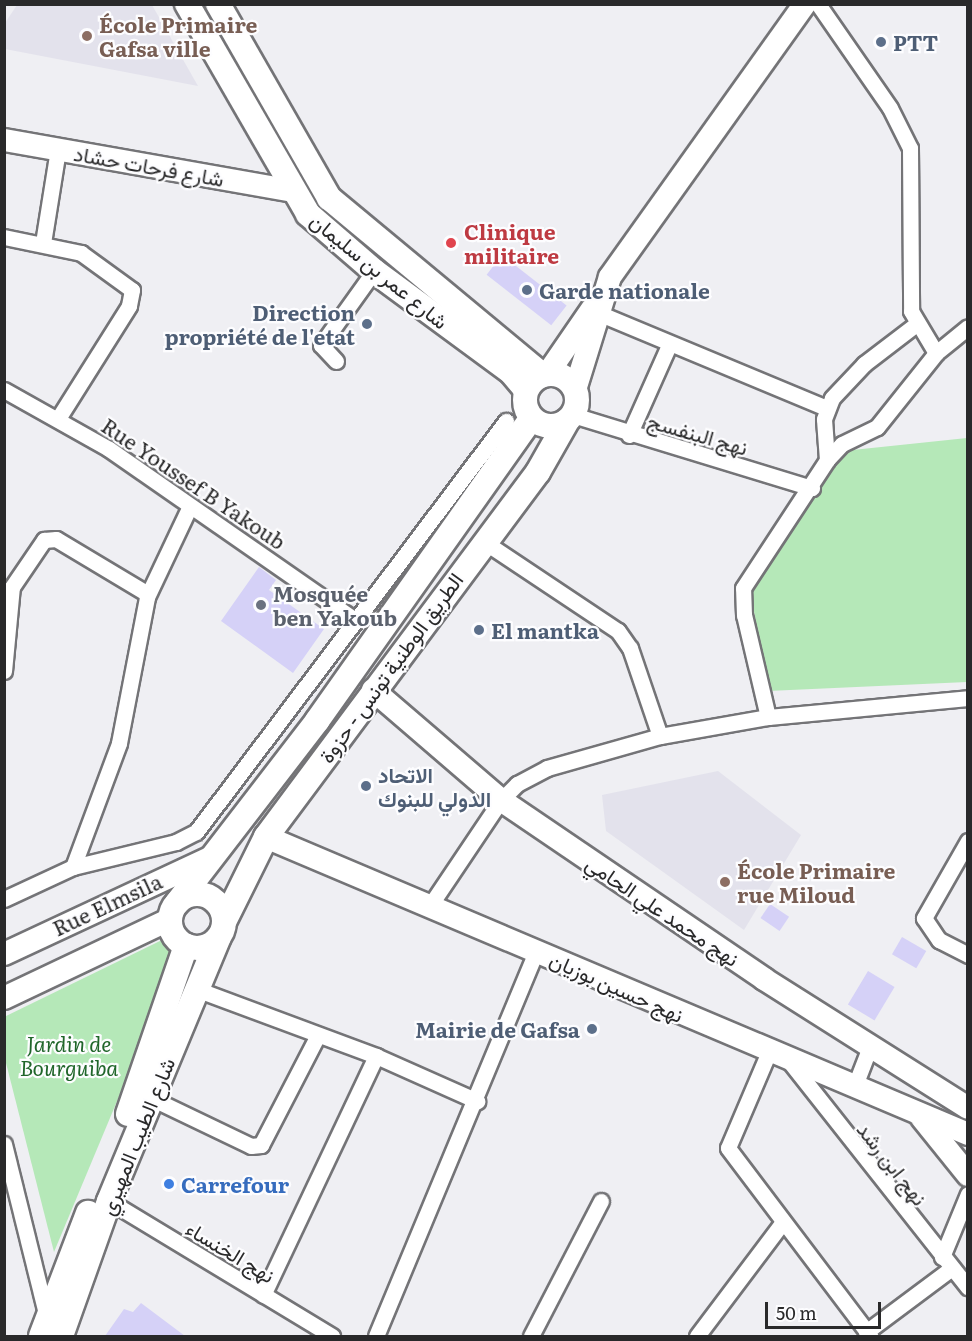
<!DOCTYPE html>
<meta charset="utf-8">
<style>
body{margin:0}
#map{position:relative;width:972px;height:1341px;overflow:hidden;background:#efeff3;font-family:Literata,Vazirmatn,serif}
div>[style]{position:absolute}
[style*='--x']{left:calc(var(--x)*1px);top:calc(var(--y)*1px);width:calc(var(--w)*1px);rotate:calc(var(--a)*1deg)}
.built>*{inset:0;background:#e3e2ec}
.green>*{inset:0;background:#b5e8b8}
.building>*{inset:0;background:#d5d1f7;transform-origin:0 0}
.roads{filter:drop-shadow(2px 0 #747477) drop-shadow(-2px 0 #747477) drop-shadow(0 2px #747477) drop-shadow(0 -2px #747477)}
.street>*{height:15px;margin:-7.5px;padding:0 7.5px;transform-origin:7.5px;border-radius:7.5px;background:#fff}
.secondary>*{height:22px;margin:-11px;padding:0 11px;transform-origin:11px;border-radius:11px;background:#fff}
.primary>*{height:24px;margin:-12px;padding:0 12px;transform-origin:12px;border-radius:12px;background:#fff}
.primary>.ring{margin:-12px;padding:0;box-sizing:content-box;background:none;border:24px solid #fff;border-radius:50%}
.dots>*{width:16px;height:16px;translate:-50% -50%;box-sizing:border-box;border:3px solid #fdfdff;border-radius:50%}
span{translate:-50% -50%;white-space:nowrap;text-align:center;line-height:1.15;-webkit-text-stroke:4.5px #fdfdff;paint-order:stroke}
.education-label{font-size:21px;color:#785e54;font-weight:700}
.left{translate:0 -50%;text-align:left}
.service-label{font-size:21px;color:#4e5e75;font-weight:700}
.right{translate:-100% -50%;text-align:right}
.street-label{font-size:21px;color:#29292a}
.health-label{font-size:21px;color:#be3a42;font-weight:700}
.worship-label{font-size:21px;color:#5b616d;font-weight:700}
.park-label{font-size:21px;color:#20662a;font-style:italic}
.shop-label{font-size:21px;color:#366cbe;font-weight:700}
.frame{position:absolute;inset:0;border:6px solid #29292a;pointer-events:none}
.scale{position:absolute;left:765px;top:1302px;width:116px;height:27px;box-sizing:border-box;border:3px solid #29292a;border-top:0;padding-left:8px;font-size:18px;line-height:21px;white-space:nowrap;color:#29292a;-webkit-text-stroke:4px #fdfdff;paint-order:stroke}
</style>
<div id="map">
<div class="built">
<i style="clip-path:polygon(17px 5px,152px 5px,198px 86px,5px 49px,5px 23px)"></i>
<i style="clip-path:polygon(718px 771px,801px 835px,744px 930px,606px 831px,602px 795px)"></i>
</div>
<div class="green">
<i style="clip-path:polygon(967px 438px,967px 682px,768px 691px,750px 589px,843px 451px)"></i>
<i style="clip-path:polygon(162px 940px,176px 960px,54px 1252px,5px 1059px,4px 1017px)"></i>
</div>
<div class="building">
<i style="left:502px;top:255px;width:82px;height:25px;rotate:38deg"></i>
<i style="clip-path:polygon(259px 567px,276px 580px,269px 590px,324px 629px,293px 673px,221px 621px)"></i>
<i style="left:770px;top:904px;width:23px;height:17px;rotate:34deg"></i>
<i style="left:902px;top:937px;width:28px;height:20px;rotate:30deg"></i>
<i style="left:868px;top:971px;width:31px;height:39px;rotate:31deg"></i>
<i style="clip-path:polygon(141px 1303px,185px 1336px,105px 1336px,124px 1309px,133px 1312px)"></i>
</div>
<div class="roads">
<div class="street">
<i style="--x:818;--y:4;--w:126;--a:55.3"></i>
<i style="--x:890;--y:108;--w:45;--a:63.4"></i>
<i style="--x:910;--y:148;--w:163;--a:89.6"></i>
<i style="--x:911;--y:311;--w:49;--a:59.2"></i>
<i style="--x:4;--y:237;--w:79;--a:11.7"></i>
<i style="--x:81;--y:253;--w:63;--a:36"></i>
<i style="--x:132;--y:290;--w:16;--a:101"></i>
<i style="--x:129;--y:306;--w:131;--a:122.2"></i>
<i style="--x:43;--y:243;--w:95;--a:-80.9"></i>
<i style="--x:591;--y:310;--w:255;--a:22.6"></i>
<i style="--x:336;--y:361;--w:22;--a:-133"></i>
<i style="--x:321;--y:345;--w:91;--a:-54.4"></i>
<i style="--x:4;--y:390;--w:120;--a:29.3"></i>
<i style="--x:109;--y:449;--w:298;--a:34.8"></i>
<i style="--x:573;--y:415;--w:250;--a:17"></i>
<i style="--x:629;--y:435;--w:98;--a:-66"></i>
<i style="--x:827;--y:460;--w:41;--a:-94.2"></i>
<i style="--x:824;--y:419;--w:22;--a:-69"></i>
<i style="--x:832;--y:398;--w:47;--a:-46.7"></i>
<i style="--x:864;--y:364;--w:64;--a:-37.4"></i>
<i style="--x:483;--y:541;--w:162;--a:33.7"></i>
<i style="--x:618;--y:631;--w:21;--a:55"></i>
<i style="--x:630;--y:648;--w:93;--a:71.2"></i>
<i style="--x:4;--y:671;--w:84;--a:-84.6"></i>
<i style="--x:12;--y:587;--w:57;--a:-55.8"></i>
<i style="--x:44;--y:540;--w:12;--a:-5"></i>
<i style="--x:56;--y:539;--w:107;--a:30.9"></i>
<i style="--x:768;--y:717;--w:105;--a:-103.2"></i>
<i style="--x:744;--y:615;--w:27;--a:-92"></i>
<i style="--x:743;--y:588;--w:153;--a:-56.7"></i>
<i style="--x:827;--y:460;--w:22;--a:-47"></i>
<i style="--x:842;--y:444;--w:39;--a:-26"></i>
<i style="--x:877;--y:427;--w:95;--a:-51.4"></i>
<i style="--x:936;--y:353;--w:41;--a:-39.1"></i>
<i style="--x:968;--y:841;--w:89;--a:119.7"></i>
<i style="--x:924;--y:918;--w:27;--a:56"></i>
<i style="--x:939;--y:940;--w:33;--a:27"></i>
<i style="--x:73;--y:867;--w:132;--a:-69.6"></i>
<i style="--x:119;--y:743;--w:149;--a:-79.1"></i>
<i style="--x:147;--y:597;--w:98;--a:-64.7"></i>
<i style="--x:4;--y:899;--w:76;--a:-24.9"></i>
<i style="--x:73;--y:867;--w:106;--a:-13.6"></i>
<i style="--x:176;--y:842;--w:22;--a:-27"></i>
<i style="--x:196;--y:832;--w:515;--a:-52.97"></i>
<i style="--x:429;--y:907;--w:129;--a:-56.1"></i>
<i style="--x:501;--y:800;--w:23;--a:-45"></i>
<i style="--x:517;--y:784;--w:34;--a:-28"></i>
<i style="--x:547;--y:768;--w:117;--a:-15.8"></i>
<i style="--x:660;--y:736;--w:110;--a:-10"></i>
<i style="--x:768;--y:717;--w:201;--a:-5.4"></i>
<i style="--x:196;--y:989;--w:192;--a:20.4"></i>
<i style="--x:376;--y:1056;--w:264;--a:115.3"></i>
<i style="--x:768;--y:1054;--w:102;--a:113.1"></i>
<i style="--x:728;--y:1148;--w:236;--a:52.9"></i>
<i style="--x:376;--y:1056;--w:111;--a:24"></i>
<i style="--x:790;--y:1062;--w:287;--a:51.7"></i>
<i style="--x:854;--y:1088;--w:47;--a:-68.9"></i>
<i style="--x:151;--y:1098;--w:111;--a:25.6"></i>
<i style="--x:251;--y:1146;--w:10;--a:-6"></i>
<i style="--x:261;--y:1145;--w:124;--a:-62.6"></i>
<i style="--x:4;--y:1144;--w:179;--a:76.1"></i>
<i style="--x:109;--y:1201;--w:261;--a:31.2"></i>
<i style="--x:942;--y:1257;--w:68;--a:-67.6"></i>
<i style="--x:866;--y:1332;--w:107;--a:-36.7"></i>
<i style="--x:376;--y:1336;--w:418;--a:-67.4"></i>
<i style="--x:531;--y:1336;--w:152;--a:-62.6"></i>
<i style="--x:697;--y:1336;--w:143;--a:-53"></i>
</div>
<div class="secondary">
<i style="--x:4;--y:140;--w:294;--a:10"></i>
<i style="--x:548;--y:373;--w:78;--a:-55.5"></i>
<i style="--x:575;--y:390;--w:118;--a:-72.8"></i>
<i style="--x:610;--y:277;--w:335;--a:-54.5"></i>
<i style="--x:373;--y:690;--w:169;--a:40.7"></i>
<i style="--x:501;--y:800;--w:318;--a:34.2"></i>
<i style="--x:764;--y:979;--w:241;--a:32.3"></i>
<i style="--x:266;--y:837;--w:762;--a:22.93"></i>
<i style="--x:4;--y:954;--w:230;--a:-25"></i>
<i style="--x:4;--y:998;--w:184;--a:-25.4"></i>
<i style="--x:922;--y:1118;--w:73;--a:51.1"></i>
</div>
<div class="primary">
<i style="--x:187;--y:4;--w:242;--a:60"></i>
<i style="--x:308;--y:214;--w:87;--a:40.8"></i>
<i style="--x:374;--y:271;--w:170;--a:36.4"></i>
<i style="--x:511;--y:372;--w:23;--a:50"></i>
<i style="--x:218;--y:4;--w:224;--a:60.2"></i>
<i style="--x:329;--y:198;--w:277;--a:39.7"></i>
<i class="ring" style="left:525px;top:374px;width:28px;height:28px"></i>
<i class="ring" style="left:170px;top:894px;width:30px;height:30px"></i>
<i style="--x:177;--y:903;--w:230;--a:-52.4"></i>
<i style="--x:317;--y:721;--w:370;--a:-54.7"></i>
<i style="--x:225;--y:920;--w:93;--a:-63.7"></i>
<i style="--x:266;--y:837;--w:455;--a:-53.3"></i>
<i style="--x:538;--y:472;--w:59;--a:-60.4"></i>
<i style="--x:128;--y:1114;--w:178;--a:-71"></i>
<i style="--x:41;--y:1336;--w:132;--a:-69.1"></i>
<i style="--x:61;--y:1336;--w:143;--a:-70.4"></i>
<i style="--x:109;--y:1201;--w:284;--a:-67.4"></i>
</div>
</div>
<div class="dots">
<i style="left:87px;top:36px;background:#8d6e63"></i>
<i style="left:881px;top:42px;background:#5c6f8a"></i>
<i style="left:451px;top:243px;background:#e0444e"></i>
<i style="left:527px;top:290px;background:#5c6f8a"></i>
<i style="left:367px;top:324px;background:#5c6f8a"></i>
<i style="left:261px;top:605px;background:#6b7280"></i>
<i style="left:479px;top:630px;background:#5c6f8a"></i>
<i style="left:366px;top:786px;background:#5c6f8a"></i>
<i style="left:725px;top:882px;background:#8d6e63"></i>
<i style="left:592px;top:1029px;background:#5c6f8a"></i>
<i style="left:169px;top:1184px;background:#3f7fe0"></i>
</div>
<div class="education-label">
<span class="left" style="left:99px;top:36px">École Primaire<br>Gafsa ville</span>
<span class="left" style="left:737px;top:882px">École Primaire<br>rue Miloud</span>
</div>
<div class="service-label">
<span class="left" style="left:893px;top:42px">PTT</span>
<span class="left" style="left:539px;top:290px">Garde nationale</span>
<span class="right" style="left:355px;top:324px">Direction<br>propriété de l'etat</span>
<span class="left" style="left:491px;top:630px">El mantka</span>
<span class="left" style="left:378px;top:786px">الاتحاد<br>الدولي للبنوك</span>
<span class="right" style="left:580px;top:1029px">Mairie de Gafsa</span>
</div>
<div class="street-label">
<span style="left:149px;top:165px;rotate:10deg">شارع فرحات حشاد</span>
<span style="left:380px;top:270px;rotate:39deg">شارع عمر بن سليمان</span>
<span style="left:698px;top:433px;rotate:16deg">نهج البنفسج</span>
<span style="left:194px;top:483px;rotate:34deg">Rue Youssef B Yakoub</span>
<span style="left:390px;top:667px;rotate:-54deg">الطريق الوطنية تونس - حزوة</span>
<span style="left:107px;top:904px;rotate:-25deg">Rue Elmsila</span>
<span style="left:663px;top:910px;rotate:34deg">نهج محمد علي الحامي</span>
<span style="left:617px;top:986px;rotate:24deg">نهج حسين بوزيان</span>
<span style="left:136px;top:1136px;rotate:-68deg">شارع الطيب المهيري</span>
<span style="left:893px;top:1163px;rotate:52deg">نهج ابن رشد</span>
<span style="left:231px;top:1251px;rotate:31deg">نهج الخنساء</span>
</div>
<div class="health-label">
<span class="left" style="left:464px;top:243px">Clinique<br>militaire</span>
</div>
<div class="worship-label">
<span class="left" style="left:273px;top:605px">Mosquée<br>ben Yakoub</span>
</div>
<div class="park-label">
<span style="left:69px;top:1055px">Jardin de<br>Bourguiba</span>
</div>
<div class="shop-label">
<span class="left" style="left:181px;top:1184px">Carrefour</span>
</div>
<div class="frame"></div>
<div class="scale">50 m</div>
</div>
